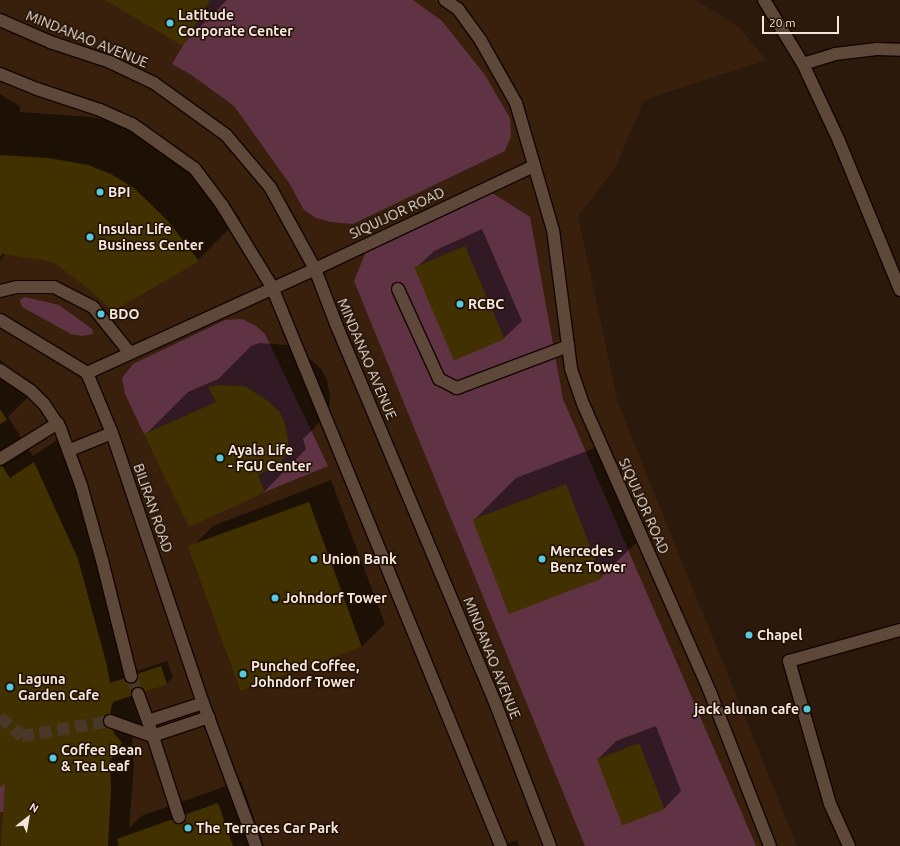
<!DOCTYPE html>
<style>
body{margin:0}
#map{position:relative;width:900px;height:846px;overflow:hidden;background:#2b190b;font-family:Ubuntu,sans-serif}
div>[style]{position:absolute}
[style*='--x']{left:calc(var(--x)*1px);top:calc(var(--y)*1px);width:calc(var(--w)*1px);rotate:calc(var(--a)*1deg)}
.built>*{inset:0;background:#38200d}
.green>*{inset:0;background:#5f3244;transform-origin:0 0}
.shadow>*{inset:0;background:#0007}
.building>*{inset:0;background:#423100;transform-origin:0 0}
.minor-tunnel>*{height:12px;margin-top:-6px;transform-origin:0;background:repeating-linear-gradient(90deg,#49382a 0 12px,transparent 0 18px)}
.roads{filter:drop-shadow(1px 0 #130400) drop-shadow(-1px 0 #130400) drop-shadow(0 1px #130400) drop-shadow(0 -1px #130400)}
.minor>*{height:12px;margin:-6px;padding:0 6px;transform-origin:6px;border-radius:6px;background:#5d4839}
.dots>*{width:11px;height:11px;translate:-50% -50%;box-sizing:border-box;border:2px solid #211003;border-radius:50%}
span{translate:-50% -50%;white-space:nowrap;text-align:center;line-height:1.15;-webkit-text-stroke:3px #211003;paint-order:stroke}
.poi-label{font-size:14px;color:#f3e6dd;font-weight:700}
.left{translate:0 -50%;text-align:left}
.right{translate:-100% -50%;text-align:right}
.street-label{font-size:14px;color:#f3e6dd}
.north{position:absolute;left:8px;top:798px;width:40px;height:40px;-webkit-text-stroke:3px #211003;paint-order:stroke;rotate:31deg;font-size:11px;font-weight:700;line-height:16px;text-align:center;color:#f3e6dd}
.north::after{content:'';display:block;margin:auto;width:14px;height:18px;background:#f3e6dd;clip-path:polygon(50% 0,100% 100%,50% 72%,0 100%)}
.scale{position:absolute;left:762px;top:16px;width:77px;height:18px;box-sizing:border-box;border:2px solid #f3e6dd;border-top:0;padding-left:5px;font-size:12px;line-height:14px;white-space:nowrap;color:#f3e6dd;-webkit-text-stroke:3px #211003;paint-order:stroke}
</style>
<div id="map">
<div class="built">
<i style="clip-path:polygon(0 0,696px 0,739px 27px,766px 60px,644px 100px,616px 167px,578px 216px,618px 403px,797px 846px,0 846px)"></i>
</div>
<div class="green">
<i style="clip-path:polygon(210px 0,413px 0,442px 21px,485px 75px,510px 118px,511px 136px,505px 151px,353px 224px,331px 222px,316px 218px,304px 210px,289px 183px,234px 106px,190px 74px,172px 64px)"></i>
<i style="clip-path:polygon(492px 193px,530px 217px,563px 399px,756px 846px,585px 846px,354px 281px,367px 249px)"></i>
<i style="clip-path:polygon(25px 297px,59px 305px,92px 329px,93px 334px,82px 336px,71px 334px,22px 307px,20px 300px)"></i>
<i style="clip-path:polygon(242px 319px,256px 326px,265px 334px,328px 466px,265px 492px,258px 475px,288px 452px,288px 439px,285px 423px,279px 411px,268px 401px,245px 386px,217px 385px,208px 387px,216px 402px,144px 434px,125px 394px,122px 378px,133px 364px,225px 320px)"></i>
<i style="left:5px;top:784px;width:28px;height:6px;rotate:90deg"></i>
</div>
<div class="shadow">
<i style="clip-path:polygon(107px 0,227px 0,183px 44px)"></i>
<i style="clip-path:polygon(0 94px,20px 106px,20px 112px,91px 117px,131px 124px,153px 132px,176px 146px,209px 178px,240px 218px,198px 260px,90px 288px,56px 263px,44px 259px,7px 253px,0 260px)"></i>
<i style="clip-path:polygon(482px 229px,522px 321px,504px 338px,416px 268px,434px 251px)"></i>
<i style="clip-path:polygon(259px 343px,287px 345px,310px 359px,321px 369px,327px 380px,330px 397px,329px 409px,321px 421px,303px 439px,306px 449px,264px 492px,146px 434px,188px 392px,218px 379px,251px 346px)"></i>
<i style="clip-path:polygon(0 359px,29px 396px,8px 417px,33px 456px,57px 440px,82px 492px,110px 569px,129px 643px,134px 672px,167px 661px,173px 677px,167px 683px,133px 695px,136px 710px,144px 720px,132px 738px,134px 766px,129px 828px,141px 816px,241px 781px,264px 846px,2px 846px,6px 783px,0 785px)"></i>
<i style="clip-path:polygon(608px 443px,644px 535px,601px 577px,474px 520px,516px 478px)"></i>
<i style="clip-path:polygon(331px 480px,385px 624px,362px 646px,239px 686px,190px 549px,213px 526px)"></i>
<i style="clip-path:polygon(656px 726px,681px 791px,664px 809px,598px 759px,616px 741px)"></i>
<i style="clip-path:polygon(517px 840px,519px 846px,501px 846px)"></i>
</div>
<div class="building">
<i style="clip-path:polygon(105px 0,210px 0,183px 46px)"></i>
<i style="clip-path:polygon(0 155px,48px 158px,88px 165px,111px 174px,134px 188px,167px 220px,199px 261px,113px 311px,89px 289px,56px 264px,43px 260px,2px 254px,0 258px)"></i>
<i style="left:465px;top:246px;width:101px;height:55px;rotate:67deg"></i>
<i style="clip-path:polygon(217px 385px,245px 386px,268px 401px,279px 411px,285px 423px,288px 439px,288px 452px,279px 464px,258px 475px,265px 492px,189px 527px,144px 434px,216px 402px,208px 387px)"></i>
<i style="clip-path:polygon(0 409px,7px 420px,0 424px)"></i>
<i style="clip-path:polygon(34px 462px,78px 559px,107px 666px,110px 683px,161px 666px,167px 684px,113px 702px,111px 708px,110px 721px,114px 733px,122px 743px,110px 761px,111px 789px,108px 846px,1px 846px,5px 784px,0 787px,0 463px,10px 478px)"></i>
<i style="left:566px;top:484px;width:101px;height:100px;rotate:69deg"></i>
<i style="left:309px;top:502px;width:154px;height:129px;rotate:70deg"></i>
<i style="left:639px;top:743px;width:71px;height:45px;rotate:69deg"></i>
<i style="clip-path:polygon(218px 803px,233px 846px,116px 846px,119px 845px,117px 839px)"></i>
</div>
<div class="minor-tunnel">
<i style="--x:131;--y:676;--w:19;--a:69"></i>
<i style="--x:0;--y:717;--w:29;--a:41"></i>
<i style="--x:22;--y:736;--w:89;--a:-9.7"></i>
</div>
<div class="roads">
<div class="minor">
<i style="--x:445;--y:0;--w:16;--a:35"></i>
<i style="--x:458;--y:9;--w:39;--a:54"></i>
<i style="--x:481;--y:41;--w:71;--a:60.6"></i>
<i style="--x:516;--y:103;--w:132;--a:73.8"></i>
<i style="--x:553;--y:230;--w:140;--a:82.6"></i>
<i style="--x:571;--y:369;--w:39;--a:71"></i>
<i style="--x:584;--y:406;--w:313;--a:66.2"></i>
<i style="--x:710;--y:692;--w:165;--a:68.7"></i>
<i style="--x:764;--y:0;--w:75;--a:58.6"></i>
<i style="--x:803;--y:64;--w:85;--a:64.9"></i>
<i style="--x:839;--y:141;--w:161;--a:67.7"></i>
<i style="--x:0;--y:20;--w:55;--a:23.7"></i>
<i style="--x:50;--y:42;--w:63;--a:18.4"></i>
<i style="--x:110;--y:62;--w:49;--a:25.5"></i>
<i style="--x:154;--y:83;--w:89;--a:35.8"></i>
<i style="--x:226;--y:135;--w:68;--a:49.8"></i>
<i style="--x:270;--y:187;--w:94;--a:61.2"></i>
<i style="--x:315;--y:269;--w:59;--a:69.1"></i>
<i style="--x:336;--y:324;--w:413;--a:67.2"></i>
<i style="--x:496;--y:705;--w:151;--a:69"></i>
<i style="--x:803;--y:64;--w:34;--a:-17"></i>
<i style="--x:835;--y:54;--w:42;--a:-6.8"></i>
<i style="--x:877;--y:49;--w:23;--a:2"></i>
<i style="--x:0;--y:74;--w:40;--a:22"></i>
<i style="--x:37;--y:89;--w:66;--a:18.4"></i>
<i style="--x:100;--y:110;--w:35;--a:24"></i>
<i style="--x:132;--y:124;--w:77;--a:35.5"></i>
<i style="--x:195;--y:169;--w:45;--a:53.1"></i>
<i style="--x:222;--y:205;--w:96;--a:58.6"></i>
<i style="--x:272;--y:287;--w:604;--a:67.72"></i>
<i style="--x:398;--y:289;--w:99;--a:65.5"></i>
<i style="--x:439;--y:379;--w:20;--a:27"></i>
<i style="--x:457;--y:388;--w:119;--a:-20.7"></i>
<i style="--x:0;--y:291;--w:18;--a:-13"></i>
<i style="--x:18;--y:287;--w:36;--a:0"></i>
<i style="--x:54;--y:287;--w:44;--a:27.1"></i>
<i style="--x:93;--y:307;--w:59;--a:51.2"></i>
<i style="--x:0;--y:320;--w:102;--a:31.3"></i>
<i style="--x:0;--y:370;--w:37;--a:34"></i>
<i style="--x:31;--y:391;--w:18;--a:45"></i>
<i style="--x:44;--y:404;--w:29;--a:56"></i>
<i style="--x:60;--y:428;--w:61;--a:69.8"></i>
<i style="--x:81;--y:485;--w:78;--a:74.4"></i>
<i style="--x:102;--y:560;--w:120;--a:76"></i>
<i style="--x:87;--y:373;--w:65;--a:67.4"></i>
<i style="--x:112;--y:433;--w:285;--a:71.4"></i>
<i style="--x:203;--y:703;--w:153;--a:69.7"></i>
<i style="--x:87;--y:373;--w:251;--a:-24.5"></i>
<i style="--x:315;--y:269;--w:242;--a:-25.2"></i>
<i style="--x:70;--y:450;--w:45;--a:-22"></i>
<i style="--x:0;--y:459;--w:68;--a:-31.8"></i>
<i style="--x:138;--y:694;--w:29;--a:70"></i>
<i style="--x:148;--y:721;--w:58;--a:-18.1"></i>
<i style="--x:110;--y:721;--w:45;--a:19.7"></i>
<i style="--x:152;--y:736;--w:60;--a:-18.4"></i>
<i style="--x:148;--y:721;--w:101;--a:72.1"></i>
<i style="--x:849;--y:846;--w:46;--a:-114.3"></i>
<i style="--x:830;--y:804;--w:149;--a:-106"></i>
<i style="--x:789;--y:661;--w:115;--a:-15.6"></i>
</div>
</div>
<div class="dots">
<i style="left:170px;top:23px;background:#55cadf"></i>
<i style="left:100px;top:192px;background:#55cadf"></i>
<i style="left:90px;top:237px;background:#55cadf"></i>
<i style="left:460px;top:304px;background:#55cadf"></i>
<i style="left:101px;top:314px;background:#55cadf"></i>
<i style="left:220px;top:458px;background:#55cadf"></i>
<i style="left:314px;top:559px;background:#55cadf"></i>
<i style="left:542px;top:559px;background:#55cadf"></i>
<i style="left:275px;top:598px;background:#55cadf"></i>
<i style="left:749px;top:635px;background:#55cadf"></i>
<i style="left:243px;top:674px;background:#55cadf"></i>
<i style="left:10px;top:687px;background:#55cadf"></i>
<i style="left:807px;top:709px;background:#55cadf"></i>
<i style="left:53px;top:758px;background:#55cadf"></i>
<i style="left:188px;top:828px;background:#55cadf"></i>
</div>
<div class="poi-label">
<span class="left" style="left:178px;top:23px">Latitude<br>Corporate Center</span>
<span class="left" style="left:108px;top:192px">BPI</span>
<span class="left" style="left:98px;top:237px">Insular Life<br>Business Center</span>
<span class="left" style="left:468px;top:304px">RCBC</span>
<span class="left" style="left:109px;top:314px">BDO</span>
<span class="left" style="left:228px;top:458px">Ayala Life<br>- FGU Center</span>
<span class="left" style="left:550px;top:559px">Mercedes -<br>Benz Tower</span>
<span class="left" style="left:322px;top:559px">Union Bank</span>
<span class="left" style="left:283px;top:598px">Johndorf Tower</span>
<span class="left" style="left:757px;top:635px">Chapel</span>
<span class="left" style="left:251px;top:674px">Punched Coffee,<br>Johndorf Tower</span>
<span class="left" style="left:18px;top:687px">Laguna<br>Garden Cafe</span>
<span class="right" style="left:799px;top:709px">jack alunan cafe</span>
<span class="left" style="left:61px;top:758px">Coffee Bean<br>&amp; Tea Leaf</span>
<span class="left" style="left:196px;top:828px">The Terraces Car Park</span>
</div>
<div class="street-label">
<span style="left:87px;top:39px;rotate:22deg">MINDANAO AVENUE</span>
<span style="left:397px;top:213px;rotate:-25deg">SIQUIJOR ROAD</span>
<span style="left:367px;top:359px;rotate:67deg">MINDANAO AVENUE</span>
<span style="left:644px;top:506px;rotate:66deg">SIQUIJOR ROAD</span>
<span style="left:153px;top:508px;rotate:71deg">BILIRAN ROAD</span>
<span style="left:492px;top:658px;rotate:68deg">MINDANAO AVENUE</span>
</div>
<div class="north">N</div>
<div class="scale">20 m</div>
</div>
